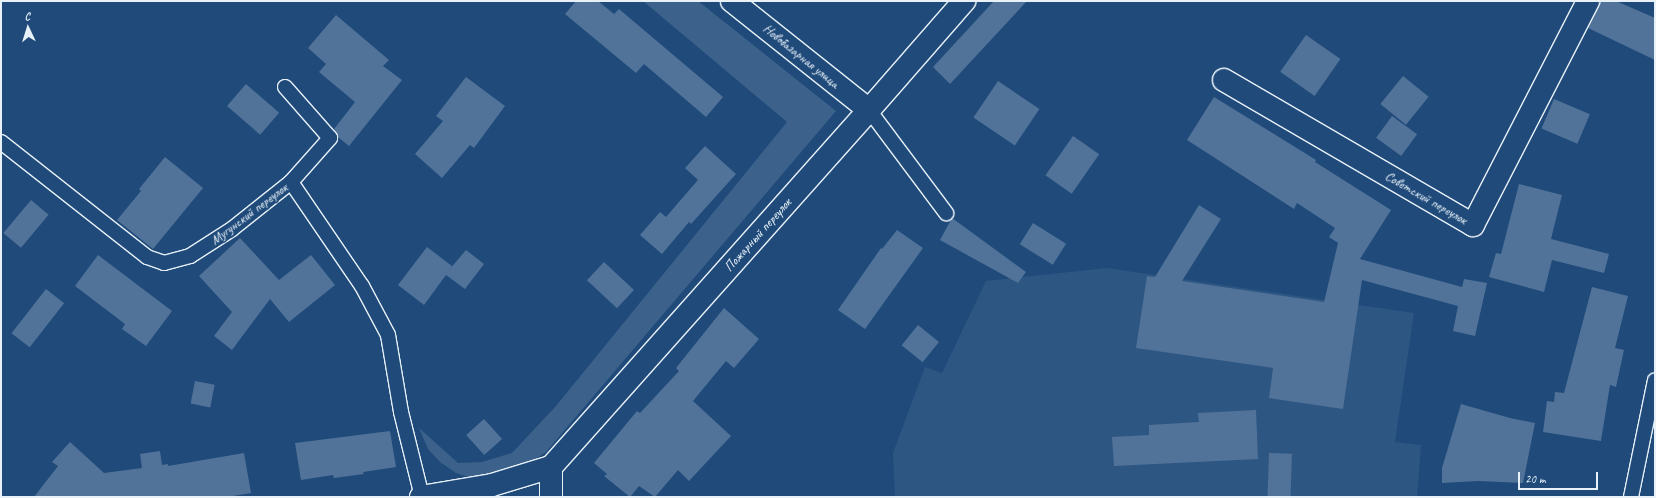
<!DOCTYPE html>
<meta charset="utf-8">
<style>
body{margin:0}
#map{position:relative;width:1656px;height:498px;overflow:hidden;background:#1f4a7a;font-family:Caveat,sans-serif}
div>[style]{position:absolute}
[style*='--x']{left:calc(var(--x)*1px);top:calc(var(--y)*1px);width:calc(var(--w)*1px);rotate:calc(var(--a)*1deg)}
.built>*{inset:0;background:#2e5683}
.green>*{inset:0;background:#3c628c}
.building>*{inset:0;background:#517399;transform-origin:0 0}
.roads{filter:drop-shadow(1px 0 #e8f1f8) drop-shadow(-1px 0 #e8f1f8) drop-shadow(0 1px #e8f1f8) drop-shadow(0 -1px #e8f1f8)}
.lane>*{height:14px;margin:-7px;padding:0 7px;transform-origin:7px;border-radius:7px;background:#1f4a7a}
.street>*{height:22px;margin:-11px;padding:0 11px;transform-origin:11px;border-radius:11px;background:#1f4a7a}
span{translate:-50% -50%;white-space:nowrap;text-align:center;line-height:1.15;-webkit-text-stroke:3.5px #1f4a7a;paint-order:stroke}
.street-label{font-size:14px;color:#e8f1f8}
.frame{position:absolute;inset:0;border:2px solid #e8f1f8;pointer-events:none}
.north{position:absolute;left:8px;top:8px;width:40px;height:40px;-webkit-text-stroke:3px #1f4a7a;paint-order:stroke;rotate:356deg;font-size:11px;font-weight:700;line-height:16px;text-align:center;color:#e8f1f8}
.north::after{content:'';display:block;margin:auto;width:14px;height:18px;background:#e8f1f8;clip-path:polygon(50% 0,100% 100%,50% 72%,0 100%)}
.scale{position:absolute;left:1518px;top:472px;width:80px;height:18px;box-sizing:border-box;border:2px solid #e8f1f8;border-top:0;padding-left:5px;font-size:12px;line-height:14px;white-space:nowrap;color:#e8f1f8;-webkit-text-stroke:3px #1f4a7a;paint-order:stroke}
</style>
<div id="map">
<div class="built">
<i style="clip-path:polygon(1107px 268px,1414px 313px,1395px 442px,1421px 445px,1417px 497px,895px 497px,893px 453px,925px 367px,942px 373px,986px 281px)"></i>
</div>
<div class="green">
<i style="clip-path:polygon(643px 1px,698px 1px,836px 111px,546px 452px,522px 468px,475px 479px,456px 473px,440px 462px,428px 449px,419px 428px,458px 463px,482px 462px,512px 453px,556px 406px,787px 122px)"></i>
</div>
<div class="building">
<i style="clip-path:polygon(576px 1px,598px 1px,614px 14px,619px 9px,723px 97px,706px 117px,644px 64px,636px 73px,565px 14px)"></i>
<i style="clip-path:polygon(994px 1px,1027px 1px,950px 84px,933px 67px)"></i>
<i style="clip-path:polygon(1600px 1px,1616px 1px,1655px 18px,1655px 60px,1588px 28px)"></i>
<i style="clip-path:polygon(336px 15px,389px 60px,383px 66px,402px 80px,349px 146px,338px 137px,334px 129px,355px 102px,319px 72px,326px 64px,308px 48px)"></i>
<i style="left:1306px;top:35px;width:42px;height:45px;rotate:35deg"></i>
<i style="left:1403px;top:76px;width:33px;height:36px;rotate:39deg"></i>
<i style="clip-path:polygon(466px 77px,505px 106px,474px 148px,470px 145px,442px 178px,415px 154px,443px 121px,436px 116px)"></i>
<i style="left:998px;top:81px;width:50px;height:44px;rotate:34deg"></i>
<i style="left:246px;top:84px;width:44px;height:29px;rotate:41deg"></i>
<i style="clip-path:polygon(1214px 97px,1316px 160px,1315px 162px,1391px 210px,1360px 259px,1462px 287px,1464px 279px,1487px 283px,1475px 336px,1453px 331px,1458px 306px,1362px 280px,1343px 409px,1269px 398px,1273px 368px,1136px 348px,1147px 276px,1155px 277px,1199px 205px,1221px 219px,1182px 281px,1324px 302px,1338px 243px,1329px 237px,1335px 228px,1297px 203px,1294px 209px,1187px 140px)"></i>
<i style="left:1554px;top:99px;width:39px;height:32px;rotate:23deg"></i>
<i style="left:1392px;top:116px;width:31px;height:27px;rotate:36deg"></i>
<i style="left:1073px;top:136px;width:32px;height:48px;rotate:35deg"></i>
<i style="clip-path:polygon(705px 146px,736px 174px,691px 224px,689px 222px,662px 254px,640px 235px,660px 212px,666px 217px,698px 180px,685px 168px)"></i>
<i style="clip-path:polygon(165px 157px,203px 188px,153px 249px,117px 220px,141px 191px,139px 189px)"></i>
<i style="clip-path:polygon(1519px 184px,1562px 195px,1551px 239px,1609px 254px,1604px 273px,1552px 260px,1544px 292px,1489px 277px,1496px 253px,1501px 254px)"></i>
<i style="left:31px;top:200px;width:23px;height:43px;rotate:40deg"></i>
<i style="clip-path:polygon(952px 218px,1026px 272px,1018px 283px,940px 240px)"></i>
<i style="left:1033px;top:223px;width:39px;height:25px;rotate:32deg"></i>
<i style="clip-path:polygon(897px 230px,923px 248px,865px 329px,838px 310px,881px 248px,882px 249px)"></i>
<i style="clip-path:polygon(240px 238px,279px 280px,311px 255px,335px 285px,289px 322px,270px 299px,232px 350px,214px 336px,232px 312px,199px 276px)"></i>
<i style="clip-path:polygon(427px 247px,452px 266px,449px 270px,466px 250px,484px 264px,465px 289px,446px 275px,424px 305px,398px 285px)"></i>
<i style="clip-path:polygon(98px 255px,172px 311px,146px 346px,122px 329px,125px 324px,75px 286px)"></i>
<i style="left:604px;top:262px;width:41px;height:25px;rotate:43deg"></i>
<i style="clip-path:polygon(1592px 287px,1628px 296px,1615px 348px,1624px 350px,1616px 387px,1610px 385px,1601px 441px,1543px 432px,1547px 401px,1554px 402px,1555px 392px,1564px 393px)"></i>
<i style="left:46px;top:289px;width:23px;height:56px;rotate:38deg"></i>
<i style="clip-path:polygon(724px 308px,759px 339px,734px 368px,726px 361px,693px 401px,731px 436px,689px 481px,678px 470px,655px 497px,639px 486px,630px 497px,604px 476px,607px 474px,594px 463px,637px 411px,640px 413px,679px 371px,676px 368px)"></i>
<i style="left:918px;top:325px;width:27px;height:26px;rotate:39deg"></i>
<i style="left:195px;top:381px;width:20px;height:23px;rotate:11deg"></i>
<i style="clip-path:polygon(1461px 404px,1510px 418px,1535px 423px,1523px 483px,1478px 481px,1442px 483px,1442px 468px)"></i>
<i style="clip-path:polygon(1256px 410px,1258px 459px,1114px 466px,1112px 437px,1149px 435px,1149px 425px,1199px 422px,1198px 413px)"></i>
<i style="left:484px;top:419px;width:27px;height:24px;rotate:48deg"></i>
<i style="clip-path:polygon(390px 431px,396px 467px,363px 472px,364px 474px,334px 478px,333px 475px,301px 480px,295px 443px)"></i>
<i style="clip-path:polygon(70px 442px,104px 473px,142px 468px,140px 454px,160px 451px,162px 465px,168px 464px,168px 466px,244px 453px,251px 493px,227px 497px,34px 497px,58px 466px,52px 462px)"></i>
<i style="left:1269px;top:453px;width:23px;height:44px;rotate:2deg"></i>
</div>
<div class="roads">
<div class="lane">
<i style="--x:869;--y:110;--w:129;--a:53.2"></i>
<i style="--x:1;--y:142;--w:186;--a:38.2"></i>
<i style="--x:147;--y:257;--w:18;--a:19"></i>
<i style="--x:164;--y:263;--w:27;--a:-15"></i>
<i style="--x:190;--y:256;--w:50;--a:-32.7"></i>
<i style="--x:232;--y:229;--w:75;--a:-38.5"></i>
<i style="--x:291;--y:182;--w:59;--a:-48.4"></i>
<i style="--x:330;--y:138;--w:68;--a:-131.4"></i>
<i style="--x:291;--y:182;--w:126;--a:55.7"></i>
<i style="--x:362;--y:286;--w:55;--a:62"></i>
<i style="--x:388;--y:335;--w:78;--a:80.4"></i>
<i style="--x:401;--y:412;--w:88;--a:76.1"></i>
<i style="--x:1631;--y:497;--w:119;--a:-78.4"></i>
</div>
<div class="street">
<i style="--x:732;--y:1;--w:175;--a:38.5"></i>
<i style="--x:1224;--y:80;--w:288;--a:30.2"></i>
<i style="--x:1473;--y:225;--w:252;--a:-62.8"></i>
<i style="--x:421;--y:497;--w:72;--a:-9.6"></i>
<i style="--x:492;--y:485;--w:62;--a:-17"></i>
<i style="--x:551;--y:497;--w:30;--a:-90"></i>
<i style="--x:551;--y:467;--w:478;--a:-48.3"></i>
<i style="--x:869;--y:110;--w:145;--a:-48.9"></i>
</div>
</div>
<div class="street-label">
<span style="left:801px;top:56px;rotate:39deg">Новобазарная улица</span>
<span style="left:1426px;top:198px;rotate:30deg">Советский переулок</span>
<span style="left:249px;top:214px;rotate:-37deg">Мугунский переулок</span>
<span style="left:758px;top:235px;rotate:-48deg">Пожарный переулок</span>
</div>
<div class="frame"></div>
<div class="north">С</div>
<div class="scale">20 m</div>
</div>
